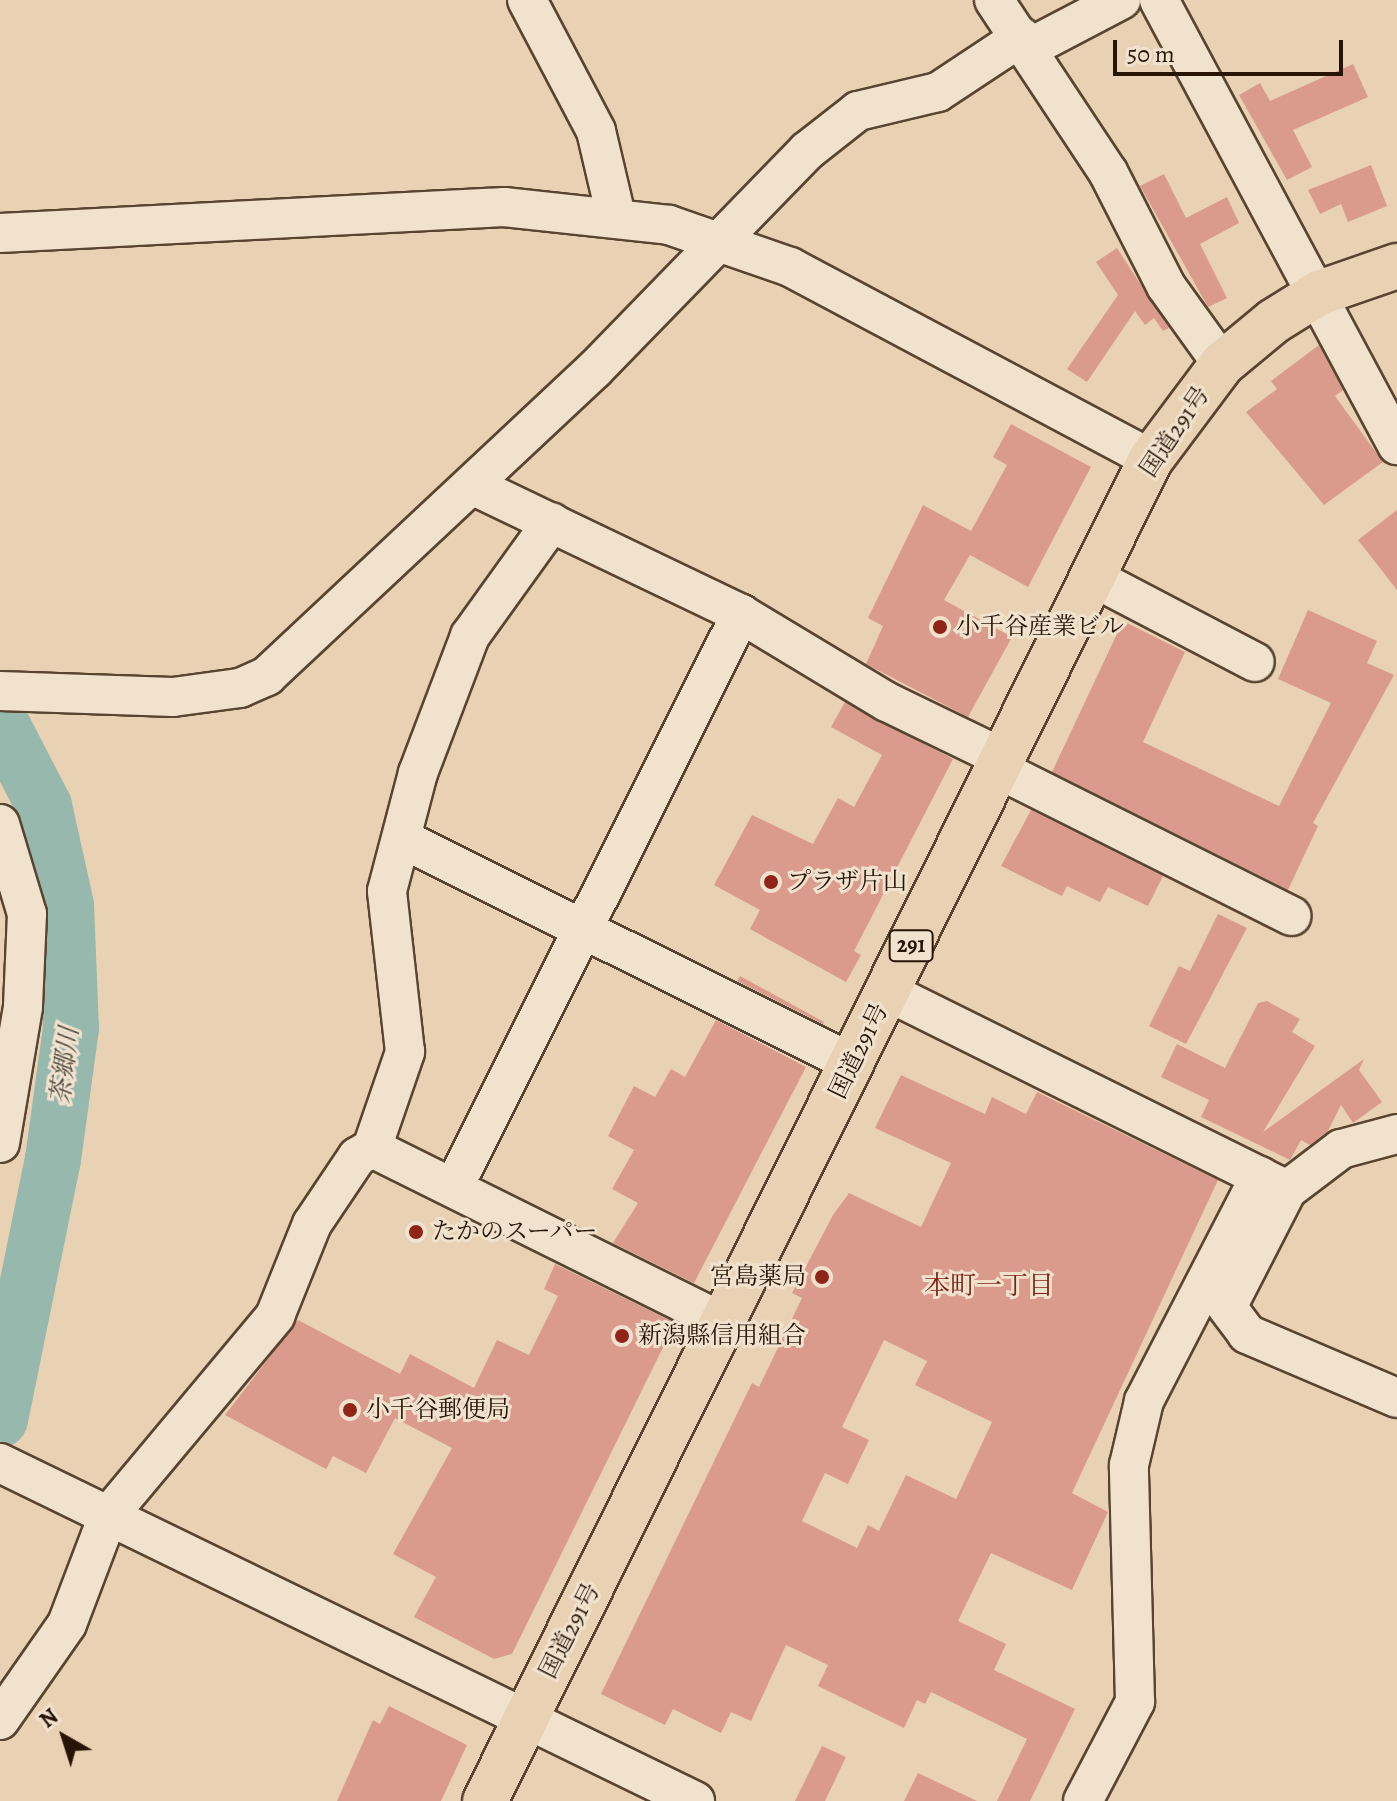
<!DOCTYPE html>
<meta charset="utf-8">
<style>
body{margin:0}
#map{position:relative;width:1397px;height:1801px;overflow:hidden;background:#e9d2b3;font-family:Alegreya,"Noto Serif JP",serif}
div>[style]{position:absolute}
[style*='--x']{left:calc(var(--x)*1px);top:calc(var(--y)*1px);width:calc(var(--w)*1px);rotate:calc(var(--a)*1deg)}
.river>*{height:56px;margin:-28px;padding:0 28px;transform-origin:28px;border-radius:28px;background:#97b8ad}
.building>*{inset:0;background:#da9b8c}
.roads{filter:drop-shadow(2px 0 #584430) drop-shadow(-2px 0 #584430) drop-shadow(0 2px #584430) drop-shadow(0 -2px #584430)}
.minor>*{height:38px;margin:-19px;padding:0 19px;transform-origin:19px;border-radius:19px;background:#f1e2ce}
.highway>*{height:44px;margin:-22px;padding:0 22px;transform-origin:22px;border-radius:22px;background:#e9d2b3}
.dots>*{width:22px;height:22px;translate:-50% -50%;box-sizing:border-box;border:4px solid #f1e2ce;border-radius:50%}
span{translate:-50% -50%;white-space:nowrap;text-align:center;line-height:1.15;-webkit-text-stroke:6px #f1e2ce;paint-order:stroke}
.shield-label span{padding:2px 6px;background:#f1e2ce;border:2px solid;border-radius:6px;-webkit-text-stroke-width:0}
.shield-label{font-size:22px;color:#281405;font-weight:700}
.street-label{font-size:24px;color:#281405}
.poi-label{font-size:24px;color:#281405}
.left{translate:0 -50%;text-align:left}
.right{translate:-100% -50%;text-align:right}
.water-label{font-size:26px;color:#4f4d40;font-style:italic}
.neighbourhood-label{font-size:26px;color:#7a1f14}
.north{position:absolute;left:24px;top:1697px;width:80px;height:80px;-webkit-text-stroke:6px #f1e2ce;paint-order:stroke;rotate:321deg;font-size:22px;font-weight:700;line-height:32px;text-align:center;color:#281405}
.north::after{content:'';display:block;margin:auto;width:28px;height:36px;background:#281405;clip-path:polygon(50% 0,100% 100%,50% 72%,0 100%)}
.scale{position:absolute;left:1113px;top:40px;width:230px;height:36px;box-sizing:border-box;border:4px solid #281405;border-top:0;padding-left:10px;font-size:24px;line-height:28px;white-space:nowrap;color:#281405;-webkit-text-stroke:6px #f1e2ce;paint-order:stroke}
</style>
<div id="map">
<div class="river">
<i style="--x:0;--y:721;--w:96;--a:62.6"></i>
<i style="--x:44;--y:806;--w:101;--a:77.5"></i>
<i style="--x:66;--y:905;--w:123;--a:87.7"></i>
<i style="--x:71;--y:1028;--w:132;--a:97.8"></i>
<i style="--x:53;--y:1159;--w:266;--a:101.5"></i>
</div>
<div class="building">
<i style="clip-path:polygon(1353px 64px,1368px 97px,1293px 130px,1312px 167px,1287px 180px,1239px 95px,1260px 83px,1270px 101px)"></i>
<i style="clip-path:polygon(1371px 165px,1387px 206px,1348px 222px,1341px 204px,1320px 214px,1308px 190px)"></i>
<i style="clip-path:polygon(1164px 174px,1186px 218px,1227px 197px,1239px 223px,1200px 244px,1227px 298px,1208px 307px,1140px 186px)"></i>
<i style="clip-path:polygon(1117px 248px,1169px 328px,1163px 331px,1154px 318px,1145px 325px,1135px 311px,1087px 382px,1067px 369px,1118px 295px,1096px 262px)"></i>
<i style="clip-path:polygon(1319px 345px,1343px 390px,1335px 396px,1383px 462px,1324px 505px,1246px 412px,1277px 389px,1271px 381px)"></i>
<i style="clip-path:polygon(1011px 424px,1091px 467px,1028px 587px,970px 555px,944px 600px,1012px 637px,968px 717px,866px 664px,883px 626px,868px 618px,923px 505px,971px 531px,1007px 465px,993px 457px)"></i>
<i style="clip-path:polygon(1397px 510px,1397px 590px,1358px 540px)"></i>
<i style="clip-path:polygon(1308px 610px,1377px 641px,1367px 663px,1394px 675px,1313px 823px,1318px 826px,1288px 890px,1052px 772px,1123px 621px,1185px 652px,1143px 742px,1279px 806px,1331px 703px,1278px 679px)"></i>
<i style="clip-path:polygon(845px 702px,953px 759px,854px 951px,861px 955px,846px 982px,750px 929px,760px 910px,714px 885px,752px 815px,813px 844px,838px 798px,854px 807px,882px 755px,831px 727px)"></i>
<i style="clip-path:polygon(1031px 810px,1163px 876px,1148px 906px,1108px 887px,1100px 902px,1067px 886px,1062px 896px,1001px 866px)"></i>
<i style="clip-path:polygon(1218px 914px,1247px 928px,1186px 1044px,1149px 1026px,1179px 966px,1190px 971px)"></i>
<i style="clip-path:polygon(740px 976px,824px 1022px,823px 1024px,737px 981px)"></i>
<i style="clip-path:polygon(1267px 1001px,1300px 1019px,1292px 1032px,1315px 1046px,1263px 1132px,1364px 1059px,1359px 1070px,1382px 1102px,1353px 1123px,1341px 1105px,1328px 1131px,1310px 1145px,1301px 1140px,1290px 1160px,1201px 1117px,1209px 1100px,1161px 1077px,1177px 1044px,1225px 1068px,1258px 1003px)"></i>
<i style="clip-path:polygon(716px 1020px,806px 1067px,694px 1283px,613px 1243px,638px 1203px,612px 1189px,634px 1150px,608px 1136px,634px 1086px,655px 1097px,671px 1069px,685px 1077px)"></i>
<i style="clip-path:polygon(evenodd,901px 1075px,985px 1114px,992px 1097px,1026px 1114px,1037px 1092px,1218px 1180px,1072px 1493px,1108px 1512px,1072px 1590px,991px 1553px,958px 1621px,1006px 1644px,994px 1670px,1075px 1709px,1030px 1801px,997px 1801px,1027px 1739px,931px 1692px,925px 1704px,917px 1700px,904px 1728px,818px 1686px,828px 1665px,786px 1645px,751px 1721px,731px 1712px,721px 1733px,673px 1709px,665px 1725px,601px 1694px,752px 1383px,759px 1387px,802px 1298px,792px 1293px,833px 1215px,849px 1193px,921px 1227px,951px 1163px,875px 1128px,901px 1075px,884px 1340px,927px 1361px,915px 1385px,992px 1422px,956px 1499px,906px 1475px,879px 1531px,868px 1525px,857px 1548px,802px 1521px,825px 1473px,848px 1484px,869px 1440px,842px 1427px,884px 1340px)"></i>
<i style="clip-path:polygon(555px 1264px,675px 1323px,512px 1654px,494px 1659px,414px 1617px,436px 1577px,393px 1554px,452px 1448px,395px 1418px,366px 1473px,333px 1456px,326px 1469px,225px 1415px,298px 1320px,400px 1374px,410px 1354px,474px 1388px,497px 1340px,529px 1355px,558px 1296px,544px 1289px)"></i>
<i style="clip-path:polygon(389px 1706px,467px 1745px,441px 1801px,337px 1801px,373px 1720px,380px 1724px)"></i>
<i style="clip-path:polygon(822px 1746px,846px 1757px,825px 1801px,795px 1801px)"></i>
<i style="clip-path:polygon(918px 1773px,977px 1801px,904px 1801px)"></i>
</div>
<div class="roads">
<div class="minor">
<i style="--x:527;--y:0;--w:148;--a:62.2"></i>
<i style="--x:596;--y:131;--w:87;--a:76.8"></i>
<i style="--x:994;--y:0;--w:206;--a:56.5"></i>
<i style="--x:1108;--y:172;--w:128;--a:63"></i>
<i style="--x:1166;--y:286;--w:96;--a:54.3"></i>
<i style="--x:1159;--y:0;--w:505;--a:61.86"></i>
<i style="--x:1029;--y:48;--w:104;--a:-27.6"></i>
<i style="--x:0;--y:233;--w:505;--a:-2.95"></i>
<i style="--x:504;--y:207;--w:166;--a:6.2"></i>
<i style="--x:669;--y:225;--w:128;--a:19.1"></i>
<i style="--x:790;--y:267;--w:409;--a:28"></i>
<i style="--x:474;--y:486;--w:296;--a:25.6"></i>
<i style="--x:741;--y:614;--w:170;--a:31.1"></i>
<i style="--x:887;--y:702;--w:131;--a:25.8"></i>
<i style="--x:1096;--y:579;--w:179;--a:27.6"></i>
<i style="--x:0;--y:691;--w:173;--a:2"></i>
<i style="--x:173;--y:697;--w:68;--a:-7.7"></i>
<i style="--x:240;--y:688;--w:30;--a:-24"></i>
<i style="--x:267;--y:676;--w:449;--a:-43.1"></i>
<i style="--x:595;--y:369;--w:304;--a:-45.8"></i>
<i style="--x:807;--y:151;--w:65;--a:-38.1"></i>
<i style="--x:858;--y:111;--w:82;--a:-13.4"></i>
<i style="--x:938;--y:92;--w:100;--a:-33.5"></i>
<i style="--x:1000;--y:770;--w:326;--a:26.6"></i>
<i style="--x:0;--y:824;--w:94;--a:73.3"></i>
<i style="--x:27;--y:914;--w:93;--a:92.5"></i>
<i style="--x:23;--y:1007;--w:138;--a:99.6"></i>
<i style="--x:402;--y:839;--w:505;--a:26.46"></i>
<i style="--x:888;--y:992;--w:439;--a:26.4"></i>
<i style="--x:1397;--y:1134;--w:58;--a:165"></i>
<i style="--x:1341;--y:1149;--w:68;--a:142.8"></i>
<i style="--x:1287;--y:1190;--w:131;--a:117.1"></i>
<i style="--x:1227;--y:1307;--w:34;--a:53"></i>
<i style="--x:1247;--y:1334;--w:163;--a:23.1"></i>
<i style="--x:372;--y:1148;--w:393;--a:26.4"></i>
<i style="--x:454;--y:1186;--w:640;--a:-63.35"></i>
<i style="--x:0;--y:1463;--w:773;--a:25.94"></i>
<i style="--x:0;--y:1720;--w:117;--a:-55.1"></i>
<i style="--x:67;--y:1624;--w:116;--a:-69.2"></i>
<i style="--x:108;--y:1516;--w:261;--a:-50.1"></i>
<i style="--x:275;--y:1316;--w:99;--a:-68.1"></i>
<i style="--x:312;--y:1224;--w:81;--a:-56.1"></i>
<i style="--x:357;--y:1157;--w:17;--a:-31"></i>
<i style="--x:372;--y:1148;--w:102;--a:-71"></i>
<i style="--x:405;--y:1052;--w:162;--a:-96.4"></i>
<i style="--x:387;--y:891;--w:122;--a:-75.3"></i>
<i style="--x:418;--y:773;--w:147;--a:-69.2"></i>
<i style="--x:470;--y:636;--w:140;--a:-54.3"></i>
<i style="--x:1083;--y:1801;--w:112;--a:-62.3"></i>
<i style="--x:1135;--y:1702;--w:237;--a:-91.5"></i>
<i style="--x:1129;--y:1465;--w:66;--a:-76.8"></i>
<i style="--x:1144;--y:1401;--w:253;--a:-62.7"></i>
</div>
<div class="highway">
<i style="--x:485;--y:1801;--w:1498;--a:-63.61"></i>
<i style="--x:1151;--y:459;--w:119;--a:-53.2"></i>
<i style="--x:1222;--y:364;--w:67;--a:-39.6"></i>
<i style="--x:1274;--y:321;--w:53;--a:-31.9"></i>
<i style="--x:1319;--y:293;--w:83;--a:-19.1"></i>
</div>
</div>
<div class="dots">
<i style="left:940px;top:627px;background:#8f2418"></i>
<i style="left:771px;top:882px;background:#8f2418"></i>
<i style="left:416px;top:1232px;background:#8f2418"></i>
<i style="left:822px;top:1277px;background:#8f2418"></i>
<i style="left:622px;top:1336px;background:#8f2418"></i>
<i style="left:350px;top:1410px;background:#8f2418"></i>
</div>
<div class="shield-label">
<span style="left:911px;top:946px">291</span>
</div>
<div class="street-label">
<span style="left:1175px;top:432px;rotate:-56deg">国道291号</span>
<span style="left:859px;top:1051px;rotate:-64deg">国道291号</span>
<span style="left:570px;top:1631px;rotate:-63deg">国道291号</span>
</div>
<div class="poi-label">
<span class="left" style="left:956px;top:627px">小千谷産業ビル</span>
<span class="left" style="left:787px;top:882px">プラザ片山</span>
<span class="left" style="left:432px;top:1232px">たかのスーパー</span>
<span class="right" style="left:806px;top:1277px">宮島薬局</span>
<span class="left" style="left:638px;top:1336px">新潟縣信用組合</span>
<span class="left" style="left:366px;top:1410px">小千谷郵便局</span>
</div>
<div class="water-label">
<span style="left:65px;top:1066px;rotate:-83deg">茶郷川</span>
</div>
<div class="neighbourhood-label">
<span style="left:989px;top:1286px">本町一丁目</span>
</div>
<div class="north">N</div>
<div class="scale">50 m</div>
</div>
